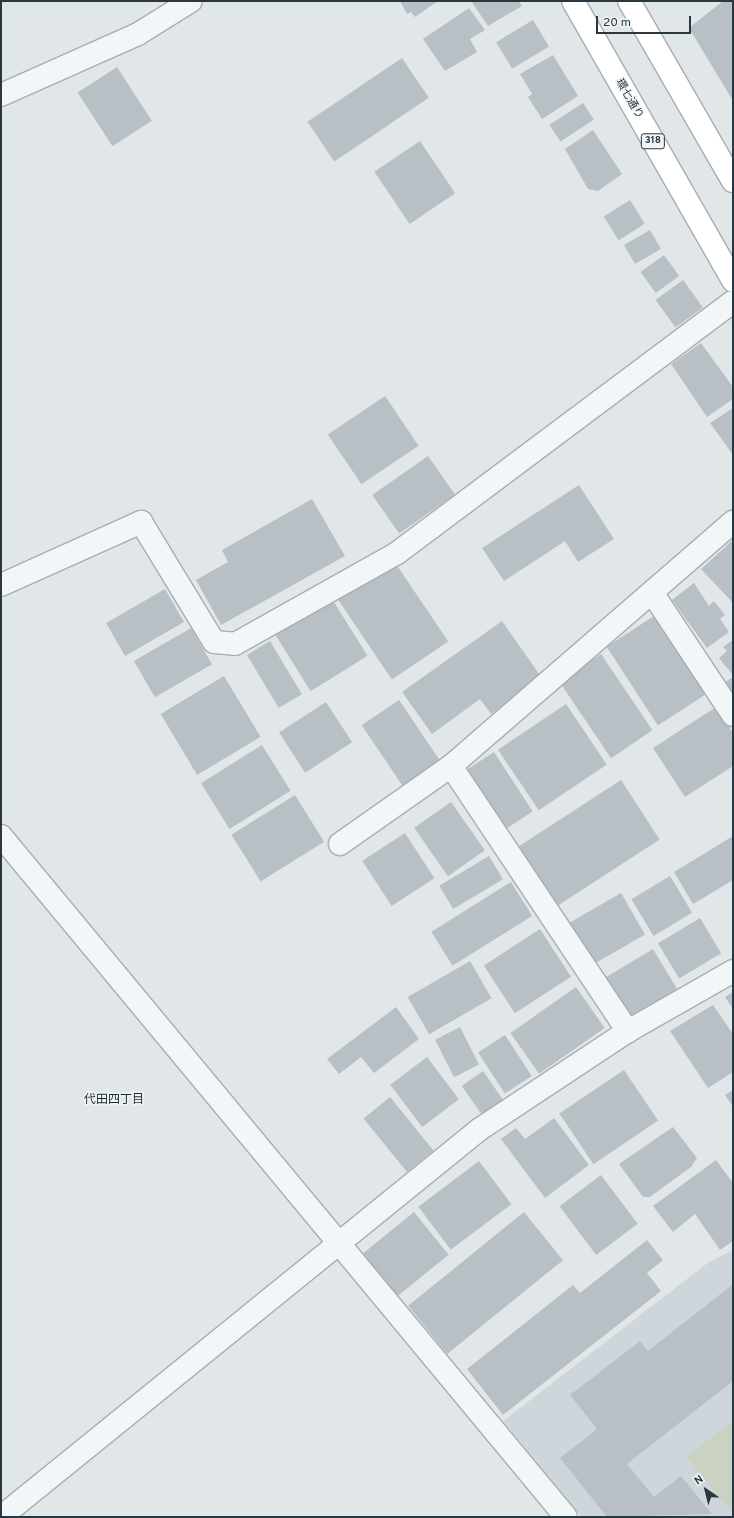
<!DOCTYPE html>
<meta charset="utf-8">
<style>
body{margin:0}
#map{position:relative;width:734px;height:1518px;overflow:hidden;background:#e1e6e9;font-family:Overpass,"Noto Sans JP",sans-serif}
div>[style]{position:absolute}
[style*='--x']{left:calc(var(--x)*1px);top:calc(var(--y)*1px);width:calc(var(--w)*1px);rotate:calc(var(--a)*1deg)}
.built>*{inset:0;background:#cfd6db}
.green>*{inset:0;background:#cad3c2}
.building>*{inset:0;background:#b8c0c6;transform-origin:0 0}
.roads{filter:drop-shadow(1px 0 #a6aeb3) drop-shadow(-1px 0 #a6aeb3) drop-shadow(0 1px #a6aeb3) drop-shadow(0 -1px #a6aeb3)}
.minor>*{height:22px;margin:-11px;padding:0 11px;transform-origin:11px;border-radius:11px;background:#f3f6f8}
.primary>*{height:22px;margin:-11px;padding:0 11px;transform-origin:11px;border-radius:11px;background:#fff}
span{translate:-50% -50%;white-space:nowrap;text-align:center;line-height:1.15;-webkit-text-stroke:3px #f0f4f7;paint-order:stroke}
.shield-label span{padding:1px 3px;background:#f0f4f7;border:1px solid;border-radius:3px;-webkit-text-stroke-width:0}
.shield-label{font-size:10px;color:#293740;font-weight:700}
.street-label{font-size:11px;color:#293740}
.neighbourhood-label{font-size:12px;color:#1c2831}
.frame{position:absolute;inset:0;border:2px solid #293740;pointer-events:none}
.north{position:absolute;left:686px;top:1470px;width:40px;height:40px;-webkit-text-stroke:3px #f0f4f7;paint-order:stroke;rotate:325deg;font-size:11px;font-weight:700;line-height:16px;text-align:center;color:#293740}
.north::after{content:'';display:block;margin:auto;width:14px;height:18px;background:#293740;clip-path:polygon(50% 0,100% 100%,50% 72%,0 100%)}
.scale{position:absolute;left:596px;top:16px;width:95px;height:18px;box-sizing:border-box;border:2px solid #293740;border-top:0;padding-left:5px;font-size:12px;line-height:14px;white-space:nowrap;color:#293740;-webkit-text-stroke:3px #f0f4f7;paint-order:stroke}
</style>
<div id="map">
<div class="built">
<i style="clip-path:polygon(733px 1250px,733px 1517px,582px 1517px,503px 1421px,709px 1262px)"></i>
</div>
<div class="green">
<i style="clip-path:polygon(733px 1420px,733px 1514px,687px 1457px)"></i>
</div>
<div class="building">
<i style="clip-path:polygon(400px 1px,438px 1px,415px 17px,411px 12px,407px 14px)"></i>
<i style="clip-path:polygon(471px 1px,519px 1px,522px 6px,488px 26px)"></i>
<i style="clip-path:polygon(723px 1px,733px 1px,733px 101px,689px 28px)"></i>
<i style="clip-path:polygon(469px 8px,485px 30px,470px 39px,477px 52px,445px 71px,423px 39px)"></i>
<i style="left:533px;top:20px;width:31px;height:43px;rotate:59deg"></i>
<i style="clip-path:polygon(553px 55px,578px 96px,542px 119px,528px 97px,532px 94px,520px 74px)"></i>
<i style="left:402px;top:58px;width:48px;height:114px;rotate:56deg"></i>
<i style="left:117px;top:67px;width:64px;height:47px;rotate:57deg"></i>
<i style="left:583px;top:103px;width:20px;height:40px;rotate:57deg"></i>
<i style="clip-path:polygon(593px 130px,622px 174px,598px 191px,588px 189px,565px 149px)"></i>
<i style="left:420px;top:141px;width:63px;height:55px;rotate:56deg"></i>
<i style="left:630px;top:200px;width:28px;height:31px;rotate:58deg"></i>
<i style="left:650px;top:230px;width:22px;height:30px;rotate:60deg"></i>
<i style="left:664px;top:255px;width:26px;height:29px;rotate:54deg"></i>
<i style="left:683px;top:280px;width:34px;height:34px;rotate:54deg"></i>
<i style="clip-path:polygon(701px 343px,733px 387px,733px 399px,707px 417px,671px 364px)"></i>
<i style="left:385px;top:396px;width:60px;height:69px;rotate:56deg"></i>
<i style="clip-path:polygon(733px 408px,733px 455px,710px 423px)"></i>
<i style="left:428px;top:456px;width:47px;height:68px;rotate:55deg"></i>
<i style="clip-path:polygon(579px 485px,614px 539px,578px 562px,565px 541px,504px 581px,482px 548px)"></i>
<i style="clip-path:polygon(312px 499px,345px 556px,221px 625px,196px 580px,228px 562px,222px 550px)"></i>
<i style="clip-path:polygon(733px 540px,733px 603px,701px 569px)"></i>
<i style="left:394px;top:561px;width:97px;height:68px;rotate:56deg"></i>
<i style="clip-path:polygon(694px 583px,709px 606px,714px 601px,725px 615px,720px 619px,729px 632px,707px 648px,672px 600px)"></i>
<i style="left:165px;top:589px;width:38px;height:68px;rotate:60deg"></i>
<i style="left:332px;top:599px;width:67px;height:67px;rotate:58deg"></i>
<i style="left:657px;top:614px;width:94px;height:60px;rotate:57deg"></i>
<i style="clip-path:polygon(502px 621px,542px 678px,491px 714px,480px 699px,432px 734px,402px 692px)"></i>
<i style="left:191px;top:628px;width:42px;height:66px;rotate:60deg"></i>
<i style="clip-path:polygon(733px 640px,733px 675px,719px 658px,727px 651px,723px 647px)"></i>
<i style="left:270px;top:641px;width:62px;height:27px;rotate:59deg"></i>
<i style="left:601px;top:654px;width:92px;height:50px;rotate:56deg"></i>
<i style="left:224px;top:676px;width:71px;height:74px;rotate:59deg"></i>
<i style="clip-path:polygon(731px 678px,733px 681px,733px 706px,720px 686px)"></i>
<i style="left:399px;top:700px;width:76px;height:45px;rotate:56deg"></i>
<i style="left:326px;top:702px;width:48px;height:56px;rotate:57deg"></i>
<i style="left:566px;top:704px;width:73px;height:82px;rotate:56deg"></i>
<i style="clip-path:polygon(716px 707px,733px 733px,733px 766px,685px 797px,653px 748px)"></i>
<i style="left:262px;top:745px;width:54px;height:72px;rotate:58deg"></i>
<i style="left:494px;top:752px;width:71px;height:37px;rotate:57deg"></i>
<i style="left:621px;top:780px;width:71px;height:124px;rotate:57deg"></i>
<i style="left:295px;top:795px;width:55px;height:75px;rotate:58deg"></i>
<i style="left:451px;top:802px;width:59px;height:45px;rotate:55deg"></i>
<i style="left:405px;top:833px;width:54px;height:51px;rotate:57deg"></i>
<i style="clip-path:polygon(733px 836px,733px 880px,693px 904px,674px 872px)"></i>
<i style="left:489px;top:856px;width:27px;height:58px;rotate:59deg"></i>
<i style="left:670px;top:876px;width:43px;height:45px;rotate:59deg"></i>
<i style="left:511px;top:882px;width:40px;height:94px;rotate:58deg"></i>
<i style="left:621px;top:893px;width:48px;height:61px;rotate:60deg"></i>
<i style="left:700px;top:918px;width:41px;height:49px;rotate:59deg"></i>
<i style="left:540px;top:929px;width:57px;height:67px;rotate:57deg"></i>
<i style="left:653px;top:949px;width:48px;height:57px;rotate:59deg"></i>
<i style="left:470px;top:961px;width:43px;height:72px;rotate:60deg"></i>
<i style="left:576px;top:987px;width:50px;height:80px;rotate:55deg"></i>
<i style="clip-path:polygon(733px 992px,733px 1009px,725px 997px)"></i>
<i style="clip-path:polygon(713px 1005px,733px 1034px,733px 1072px,708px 1088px,670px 1031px)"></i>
<i style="clip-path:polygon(396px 1007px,419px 1039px,374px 1073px,361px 1057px,339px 1074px,327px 1059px)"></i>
<i style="left:460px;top:1027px;width:42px;height:28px;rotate:63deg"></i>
<i style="left:505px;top:1035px;width:49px;height:32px;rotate:57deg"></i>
<i style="left:427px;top:1057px;width:53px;height:46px;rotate:53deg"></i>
<i style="left:624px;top:1070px;width:61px;height:78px;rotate:56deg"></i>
<i style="left:483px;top:1071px;width:35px;height:26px;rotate:55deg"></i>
<i style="clip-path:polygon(733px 1090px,733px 1107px,725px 1095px)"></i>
<i style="left:390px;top:1097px;width:69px;height:34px;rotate:51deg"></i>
<i style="clip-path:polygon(554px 1118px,589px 1165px,545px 1198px,501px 1139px,516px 1128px,525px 1139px)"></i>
<i style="clip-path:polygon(673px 1127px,697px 1158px,691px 1167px,650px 1197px,643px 1197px,619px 1164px)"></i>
<i style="clip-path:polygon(716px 1160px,733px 1183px,733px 1241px,720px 1250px,695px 1214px,673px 1232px,653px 1206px)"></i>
<i style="left:479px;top:1161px;width:54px;height:76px;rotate:53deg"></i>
<i style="left:601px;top:1175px;width:61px;height:52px;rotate:53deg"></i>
<i style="left:414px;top:1212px;width:55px;height:67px;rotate:51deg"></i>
<i style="left:524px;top:1212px;width:62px;height:149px;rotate:51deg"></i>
<i style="clip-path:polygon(647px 1240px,663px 1260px,647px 1273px,661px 1291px,503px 1415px,467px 1369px,573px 1285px,580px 1293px)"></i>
<i style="clip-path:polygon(732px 1285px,733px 1381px,627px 1464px,654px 1497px,681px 1476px,712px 1514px,607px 1517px,560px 1458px,597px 1429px,570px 1395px,640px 1341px,648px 1351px)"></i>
</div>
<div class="roads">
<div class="minor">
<i style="--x:1;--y:95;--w:150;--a:-24"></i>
<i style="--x:138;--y:34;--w:62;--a:-31.9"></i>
<i style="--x:1;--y:585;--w:154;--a:-24.2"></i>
<i style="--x:141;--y:522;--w:140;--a:58.7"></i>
<i style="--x:214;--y:642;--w:21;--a:5"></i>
<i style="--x:235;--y:644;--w:186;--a:-29.3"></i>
<i style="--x:397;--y:553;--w:419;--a:-36.8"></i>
<i style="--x:653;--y:594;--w:145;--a:56.5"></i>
<i style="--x:451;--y:766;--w:319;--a:56.3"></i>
<i style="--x:1;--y:836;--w:885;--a:50.32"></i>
<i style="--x:340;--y:844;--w:136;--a:-35.1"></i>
<i style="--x:451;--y:766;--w:373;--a:-40.9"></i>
<i style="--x:1;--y:1517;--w:616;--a:-39.01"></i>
<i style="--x:480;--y:1129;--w:178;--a:-33.5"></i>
<i style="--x:628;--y:1031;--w:121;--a:-29.7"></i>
</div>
<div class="primary">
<i style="--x:573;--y:1;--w:322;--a:60.2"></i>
<i style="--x:629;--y:1;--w:208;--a:60"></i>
</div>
</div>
<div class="shield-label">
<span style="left:653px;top:141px">318</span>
</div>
<div class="street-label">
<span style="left:629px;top:99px;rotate:60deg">環七通り</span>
</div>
<div class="neighbourhood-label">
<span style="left:114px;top:1101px">代田四丁目</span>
</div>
<div class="frame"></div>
<div class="north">N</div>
<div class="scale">20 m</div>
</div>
